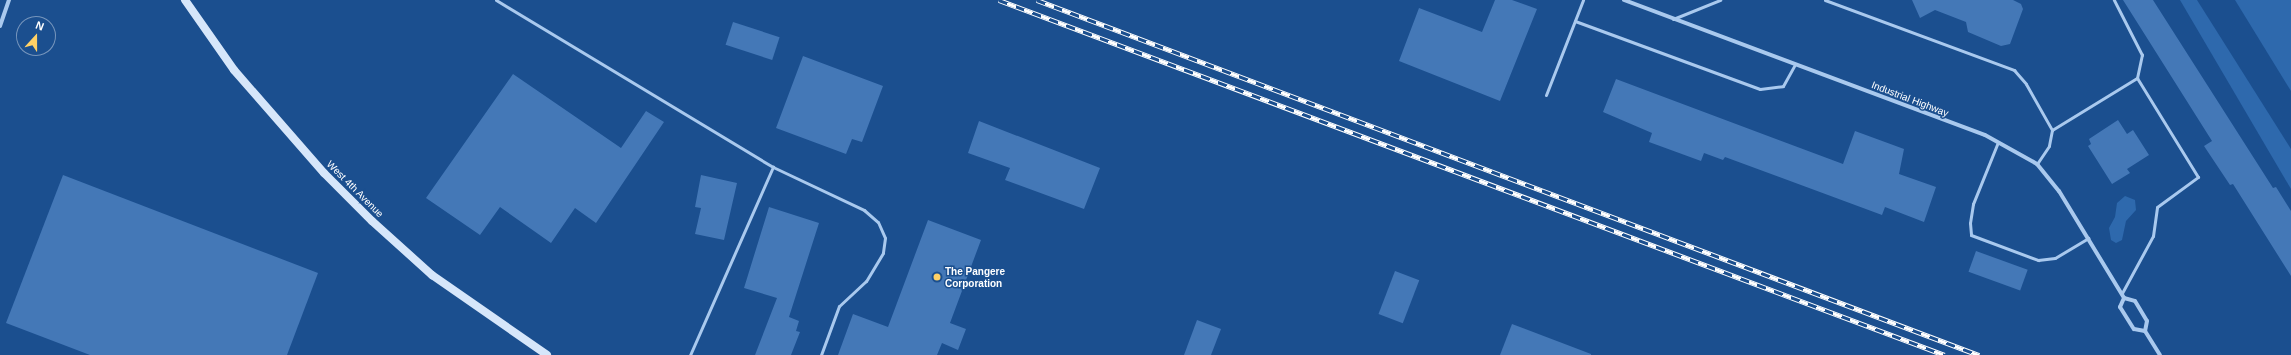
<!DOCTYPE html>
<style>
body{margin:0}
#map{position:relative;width:2291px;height:355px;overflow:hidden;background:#1b4f8f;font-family:Arial,sans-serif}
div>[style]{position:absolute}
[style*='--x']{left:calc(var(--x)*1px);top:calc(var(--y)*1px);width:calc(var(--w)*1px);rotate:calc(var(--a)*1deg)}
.green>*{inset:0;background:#2e69ad}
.building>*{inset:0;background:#4478b7;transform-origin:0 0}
.service>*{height:3px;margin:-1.5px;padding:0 1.5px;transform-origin:1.5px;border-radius:1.5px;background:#a9c9ee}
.minor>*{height:4px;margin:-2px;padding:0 2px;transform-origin:2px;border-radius:2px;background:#a9c9ee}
.secondary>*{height:8px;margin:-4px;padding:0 4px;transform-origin:4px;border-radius:4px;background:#d6e6fa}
.rail>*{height:4.5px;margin-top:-2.25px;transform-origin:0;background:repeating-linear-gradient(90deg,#1b4f8f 0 9px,#fff 0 18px);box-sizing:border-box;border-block:1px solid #fff}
.dots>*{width:11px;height:11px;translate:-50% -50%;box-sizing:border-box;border:2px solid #1b4f8f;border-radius:50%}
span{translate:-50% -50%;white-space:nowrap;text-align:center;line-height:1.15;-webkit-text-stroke:3px #1b4f8f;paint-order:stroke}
.street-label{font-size:10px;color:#fff}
.poi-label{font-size:10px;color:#fff;font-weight:700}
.left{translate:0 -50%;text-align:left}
.north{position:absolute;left:16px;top:16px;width:40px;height:40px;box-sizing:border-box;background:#1b4f8f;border:1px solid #7695bc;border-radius:50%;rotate:21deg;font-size:11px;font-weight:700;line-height:16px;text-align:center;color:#fff}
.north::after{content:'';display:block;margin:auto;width:14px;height:18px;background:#ffd166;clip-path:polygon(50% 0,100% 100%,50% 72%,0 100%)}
</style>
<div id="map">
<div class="green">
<i style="clip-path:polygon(2180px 0,2197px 0,2291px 149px,2291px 189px)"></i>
<i style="clip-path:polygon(2235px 0,2291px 0,2291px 91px)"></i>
<i style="clip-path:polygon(2125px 196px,2135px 200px,2136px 210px,2126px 221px,2122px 240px,2116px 243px,2111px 240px,2109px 228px,2115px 217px,2117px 203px)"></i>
</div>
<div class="building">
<i style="clip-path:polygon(1495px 0,1512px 0,1537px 9px,1500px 101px,1399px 61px,1419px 8px,1482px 32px)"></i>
<i style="clip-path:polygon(1912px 0,2013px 0,2021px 4px,2023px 9px,2010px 44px,2001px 46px,1968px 32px,1966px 22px,1935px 10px,1920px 18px)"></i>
<i style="clip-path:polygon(2123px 0,2153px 0,2273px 188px,2276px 187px,2291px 211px,2291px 276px,2233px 184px,2230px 185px,2204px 146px,2212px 141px)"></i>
<i style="left:733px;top:22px;width:49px;height:24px;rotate:18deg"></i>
<i style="clip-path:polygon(803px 56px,883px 86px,862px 142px,852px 139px,846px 154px,776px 128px)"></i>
<i style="clip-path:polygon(513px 74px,621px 148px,646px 111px,664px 122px,596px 223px,575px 208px,551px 243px,500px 207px,480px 235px,426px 198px)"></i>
<i style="clip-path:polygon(1616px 79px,1843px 164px,1855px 131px,1904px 149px,1899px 174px,1936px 187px,1924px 222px,1885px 207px,1882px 215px,1725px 157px,1723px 160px,1704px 153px,1701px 161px,1649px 142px,1652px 133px,1603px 112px)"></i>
<i style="clip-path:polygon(2118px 120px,2127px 134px,2133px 130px,2149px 155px,2127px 169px,2130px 173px,2112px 184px,2088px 146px,2091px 144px,2089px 139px)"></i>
<i style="clip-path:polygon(979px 121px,1100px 168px,1084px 209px,1005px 180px,1010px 168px,968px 153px)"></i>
<i style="clip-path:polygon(63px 175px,318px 273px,287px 355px,90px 355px,6px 323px)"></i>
<i style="clip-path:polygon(701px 175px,737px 183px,724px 240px,695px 234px,701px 208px,695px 207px)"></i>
<i style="clip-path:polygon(769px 207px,819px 223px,789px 317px,799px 321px,796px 331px,800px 332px,791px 355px,755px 355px,777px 298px,744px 288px)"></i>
<i style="clip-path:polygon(928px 220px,981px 240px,950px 323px,966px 329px,958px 350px,942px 343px,937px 355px,838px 355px,853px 314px,888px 327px)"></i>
<i style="left:1976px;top:251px;width:55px;height:22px;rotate:20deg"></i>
<i style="left:1395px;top:271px;width:26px;height:46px;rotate:21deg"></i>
<i style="clip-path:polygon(1197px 320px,1221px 329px,1211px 355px,1184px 355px)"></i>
<i style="clip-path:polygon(1512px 324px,1591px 354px,1591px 355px,1500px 355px)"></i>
</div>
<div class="service">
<i style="--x:496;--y:0;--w:323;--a:31.1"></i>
<i style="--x:1825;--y:0;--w:202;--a:20.3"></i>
<i style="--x:2014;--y:70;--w:18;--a:49"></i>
<i style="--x:2026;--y:84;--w:53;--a:60.5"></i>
<i style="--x:2052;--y:130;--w:16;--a:101"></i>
<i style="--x:2049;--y:146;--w:22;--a:124"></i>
<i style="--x:1673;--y:19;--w:51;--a:-22"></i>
<i style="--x:1575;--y:21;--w:197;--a:20.2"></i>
<i style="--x:1760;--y:89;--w:23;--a:-7"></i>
<i style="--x:1783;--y:86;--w:25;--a:-61"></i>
<i style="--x:1546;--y:95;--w:102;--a:-68.7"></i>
<i style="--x:2052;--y:130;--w:100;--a:-31.5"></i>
<i style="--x:2137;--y:78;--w:24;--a:-78"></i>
<i style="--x:2142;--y:55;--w:62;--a:-117"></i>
<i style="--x:1998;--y:142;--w:67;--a:112"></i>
<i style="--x:1973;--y:204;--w:19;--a:99"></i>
<i style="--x:1970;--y:223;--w:12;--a:85"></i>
<i style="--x:1971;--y:235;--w:72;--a:20.5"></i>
<i style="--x:2038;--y:260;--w:17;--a:-7"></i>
<i style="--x:2055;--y:258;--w:39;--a:-31"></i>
<i style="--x:2122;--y:293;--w:65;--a:-61.5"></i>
<i style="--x:2153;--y:236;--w:29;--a:-82"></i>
<i style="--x:2157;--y:207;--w:51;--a:-36.2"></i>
<i style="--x:2198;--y:177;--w:116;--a:-121.6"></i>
<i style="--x:690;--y:355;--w:206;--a:-66.2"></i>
<i style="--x:773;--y:167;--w:101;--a:25.3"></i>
<i style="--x:864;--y:210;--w:18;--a:41"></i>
<i style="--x:878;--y:222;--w:17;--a:66"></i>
<i style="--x:885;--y:238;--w:15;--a:98"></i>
<i style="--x:883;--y:253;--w:33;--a:121"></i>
<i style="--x:866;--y:281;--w:37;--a:137"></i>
<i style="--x:839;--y:306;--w:52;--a:110.2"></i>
</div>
<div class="minor">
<i style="--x:1624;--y:0;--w:385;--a:20.5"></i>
<i style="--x:1985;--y:135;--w:60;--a:29.1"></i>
<i style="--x:2037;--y:164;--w:35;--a:51"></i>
<i style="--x:2059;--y:191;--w:125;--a:58.7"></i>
<i style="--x:2124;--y:298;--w:11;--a:15"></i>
<i style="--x:2135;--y:301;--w:23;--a:59"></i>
<i style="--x:2147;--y:321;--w:10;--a:101"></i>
<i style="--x:0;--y:26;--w:28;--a:-71"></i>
<i style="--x:2124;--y:298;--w:10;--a:114"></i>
<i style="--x:2120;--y:307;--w:26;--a:58"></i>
<i style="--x:2134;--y:329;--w:11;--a:10"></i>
<i style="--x:2145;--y:331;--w:28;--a:58"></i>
</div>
<div class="secondary">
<i style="--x:185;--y:0;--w:85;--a:55"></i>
<i style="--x:234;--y:70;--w:137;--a:48.9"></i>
<i style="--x:324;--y:173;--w:68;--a:45"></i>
<i style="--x:372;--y:221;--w:81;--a:42"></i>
<i style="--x:432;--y:275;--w:140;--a:34.8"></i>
</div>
<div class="rail">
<i style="--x:999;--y:0;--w:1010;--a:20.57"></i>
<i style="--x:1037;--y:0;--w:1007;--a:20.65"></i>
</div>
<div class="dots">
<i style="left:937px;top:277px;background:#ffd166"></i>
</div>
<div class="street-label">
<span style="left:1910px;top:99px;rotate:21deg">Industrial Highway</span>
<span style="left:355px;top:189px;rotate:45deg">West 4th Avenue</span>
</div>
<div class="poi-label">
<span class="left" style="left:945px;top:277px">The Pangere<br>Corporation</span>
</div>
<div class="north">N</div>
</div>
